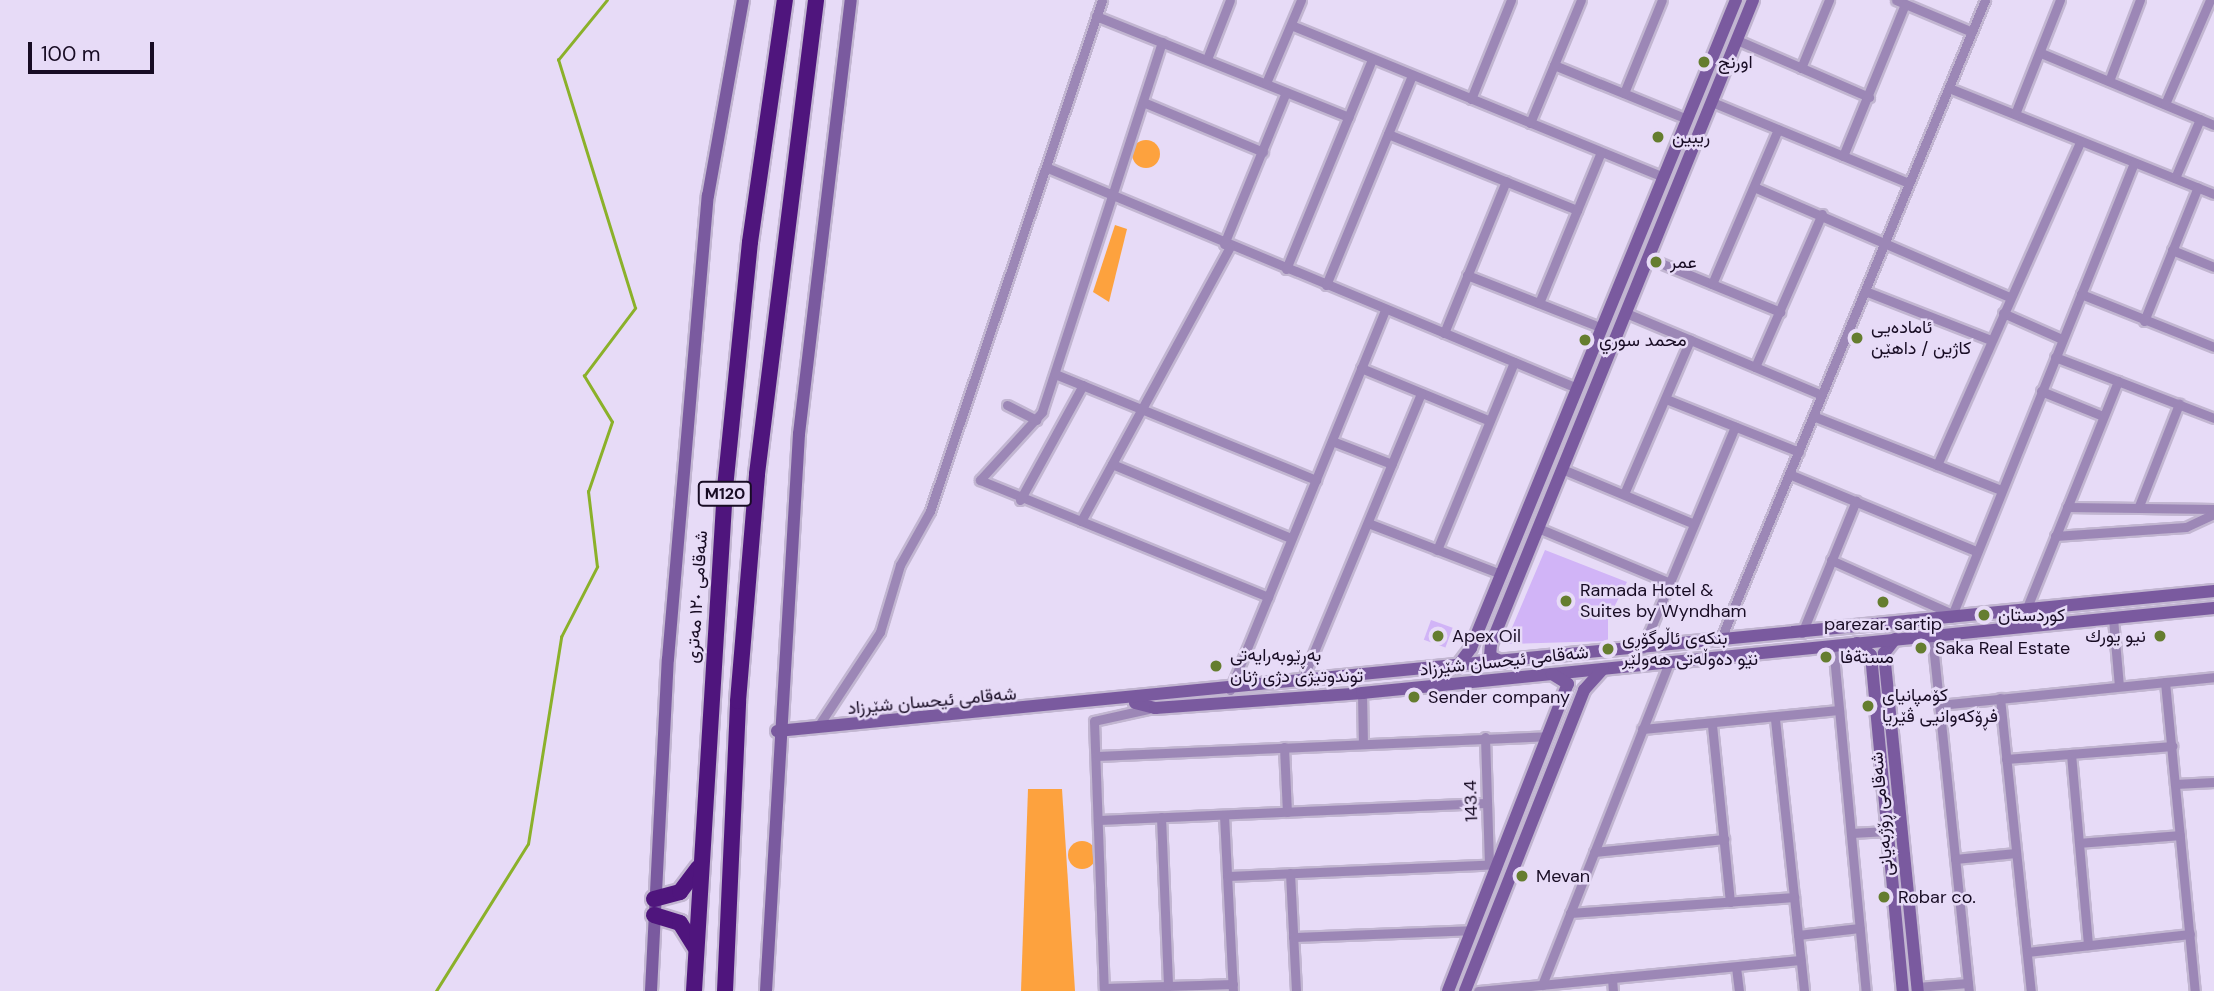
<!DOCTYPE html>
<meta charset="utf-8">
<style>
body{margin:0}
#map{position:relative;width:2214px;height:991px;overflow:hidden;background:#e7dbf7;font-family:"DM Sans",Vazirmatn,sans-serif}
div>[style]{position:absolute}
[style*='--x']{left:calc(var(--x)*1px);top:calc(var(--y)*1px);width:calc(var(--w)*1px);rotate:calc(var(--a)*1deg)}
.green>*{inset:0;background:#fda23e}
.round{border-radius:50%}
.stream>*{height:2.5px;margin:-1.25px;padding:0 1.25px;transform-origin:1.25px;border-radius:1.25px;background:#8bb12a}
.building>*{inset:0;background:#d1b4f7;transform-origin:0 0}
.roads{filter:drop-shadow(2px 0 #c2b6d1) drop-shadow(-2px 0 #c2b6d1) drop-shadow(0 2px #c2b6d1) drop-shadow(0 -2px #c2b6d1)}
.street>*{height:9px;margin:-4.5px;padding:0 4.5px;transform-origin:4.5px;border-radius:4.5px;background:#9c87b6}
.secondary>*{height:12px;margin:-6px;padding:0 6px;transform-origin:6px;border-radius:6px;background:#7a5a9f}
.highway>*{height:16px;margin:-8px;padding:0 8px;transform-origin:8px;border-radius:8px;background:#4f157d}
.dots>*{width:19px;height:19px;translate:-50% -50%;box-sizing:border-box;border:4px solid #e7dbf7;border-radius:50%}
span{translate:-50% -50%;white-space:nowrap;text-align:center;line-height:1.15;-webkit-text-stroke:5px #e7dbf7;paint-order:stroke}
.shield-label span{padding:2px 5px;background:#e7dbf7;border:2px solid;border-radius:5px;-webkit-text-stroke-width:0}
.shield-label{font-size:16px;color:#180c24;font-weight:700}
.poi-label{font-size:18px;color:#180c24}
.left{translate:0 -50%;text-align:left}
.right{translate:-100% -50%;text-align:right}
.street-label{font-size:18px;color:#180c24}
.scale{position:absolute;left:28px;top:42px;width:126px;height:32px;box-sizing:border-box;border:4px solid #180c24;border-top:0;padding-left:9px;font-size:21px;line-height:24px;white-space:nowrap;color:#180c24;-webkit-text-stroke:5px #e7dbf7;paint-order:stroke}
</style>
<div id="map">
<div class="green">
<i class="round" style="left:1132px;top:140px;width:28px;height:28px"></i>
<i style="clip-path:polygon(1115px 225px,1127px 229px,1109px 302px,1093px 292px)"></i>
<i style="clip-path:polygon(1028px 789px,1062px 789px,1075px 991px,1021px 991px)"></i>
<i class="round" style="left:1068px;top:841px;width:28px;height:28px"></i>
</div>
<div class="stream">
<i style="--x:436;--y:991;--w:173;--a:-58"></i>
<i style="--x:528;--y:844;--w:210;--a:-80.9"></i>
<i style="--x:561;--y:637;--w:79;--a:-62.8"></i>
<i style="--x:597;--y:567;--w:76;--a:-96.8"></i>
<i style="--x:588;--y:492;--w:74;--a:-71.1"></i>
<i style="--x:612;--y:422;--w:54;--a:-121.3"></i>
<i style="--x:584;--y:376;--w:85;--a:-53.1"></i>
<i style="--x:635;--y:308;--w:260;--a:-107.2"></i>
<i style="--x:558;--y:60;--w:77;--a:-50.8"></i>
</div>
<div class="building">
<i style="clip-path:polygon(1545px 550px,1627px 582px,1608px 619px,1608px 641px,1505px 644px)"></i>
<i style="left:1431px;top:620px;width:23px;height:21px;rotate:20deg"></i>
</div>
<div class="roads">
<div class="street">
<i style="--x:1896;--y:0;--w:82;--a:22.8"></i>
<i style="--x:1096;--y:16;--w:272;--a:21.8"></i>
<i style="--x:1291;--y:25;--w:403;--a:22.2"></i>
<i style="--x:1737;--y:40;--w:144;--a:23.4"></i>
<i style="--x:1162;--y:42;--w:389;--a:108"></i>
<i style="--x:1042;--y:412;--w:92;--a:132.4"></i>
<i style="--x:980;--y:480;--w:311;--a:22.1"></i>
<i style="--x:2041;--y:53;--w:187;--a:22.6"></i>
<i style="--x:1207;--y:59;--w:63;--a:-68.7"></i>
<i style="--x:1554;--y:65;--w:144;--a:22.1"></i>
<i style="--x:1801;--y:68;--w:74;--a:-67.6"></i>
<i style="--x:2109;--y:81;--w:87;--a:-69.1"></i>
<i style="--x:1266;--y:83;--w:90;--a:-67.1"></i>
<i style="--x:1949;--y:88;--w:285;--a:21.8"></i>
<i style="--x:1624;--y:93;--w:100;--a:-67.8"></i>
<i style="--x:1471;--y:99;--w:107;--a:-68"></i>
<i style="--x:1143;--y:102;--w:130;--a:22.6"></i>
<i style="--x:1712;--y:102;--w:213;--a:22.4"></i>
<i style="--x:2165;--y:104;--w:113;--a:-66.6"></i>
<i style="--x:2015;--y:114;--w:123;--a:-68.5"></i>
<i style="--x:1530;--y:123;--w:133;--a:-67.5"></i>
<i style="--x:1388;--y:134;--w:204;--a:21.9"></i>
<i style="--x:1843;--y:156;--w:164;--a:-67.8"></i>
<i style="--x:1048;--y:168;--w:573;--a:22.58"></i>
<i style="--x:2175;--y:178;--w:64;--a:-67"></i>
<i style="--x:1754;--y:187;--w:279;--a:23.3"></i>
<i style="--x:1224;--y:244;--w:164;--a:-67.8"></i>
<i style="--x:2172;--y:250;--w:45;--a:22"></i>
<i style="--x:1648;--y:258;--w:143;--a:22.2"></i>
<i style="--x:1286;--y:269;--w:227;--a:-67.7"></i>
<i style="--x:1467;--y:275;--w:145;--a:21.4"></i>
<i style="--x:1712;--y:284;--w:168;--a:-66.9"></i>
<i style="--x:1326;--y:285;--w:227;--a:-67.7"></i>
<i style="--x:1865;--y:291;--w:135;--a:21.3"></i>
<i style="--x:2081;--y:294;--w:143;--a:21.7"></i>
<i style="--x:1539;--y:303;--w:163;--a:-67.7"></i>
<i style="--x:1626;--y:313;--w:212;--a:22.7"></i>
<i style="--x:2003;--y:313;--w:64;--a:23.8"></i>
<i style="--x:2144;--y:321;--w:144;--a:-68.1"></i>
<i style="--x:1444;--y:333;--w:164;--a:-67.8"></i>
<i style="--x:2055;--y:357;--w:170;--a:21"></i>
<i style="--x:1755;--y:367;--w:167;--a:-66.4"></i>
<i style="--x:1361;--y:368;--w:139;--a:22.3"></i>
<i style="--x:1055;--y:374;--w:282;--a:22.1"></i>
<i style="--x:2041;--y:391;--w:67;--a:22"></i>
<i style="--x:1666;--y:399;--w:143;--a:21.7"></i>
<i style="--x:1007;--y:405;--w:33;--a:27"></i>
<i style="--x:1813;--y:416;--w:202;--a:21.5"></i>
<i style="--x:1332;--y:441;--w:64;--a:21"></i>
<i style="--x:1112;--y:464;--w:194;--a:22.5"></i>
<i style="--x:1937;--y:465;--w:353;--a:-66.1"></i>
<i style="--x:1562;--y:469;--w:143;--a:22.6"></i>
<i style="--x:1789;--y:474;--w:202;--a:22.4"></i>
<i style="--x:1624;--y:494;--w:168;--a:-66.8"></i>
<i style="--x:1020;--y:500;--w:131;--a:-61.3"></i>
<i style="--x:2139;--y:506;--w:110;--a:-68.6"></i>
<i style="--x:2067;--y:507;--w:147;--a:0.8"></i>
<i style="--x:1081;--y:521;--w:312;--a:-61.5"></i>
<i style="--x:1368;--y:523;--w:142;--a:21"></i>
<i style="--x:1538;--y:528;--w:143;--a:22.6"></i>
<i style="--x:2055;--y:536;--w:131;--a:-3.9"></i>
<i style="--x:2186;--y:527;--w:31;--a:-25"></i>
<i style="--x:1437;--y:550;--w:203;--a:-67.7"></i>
<i style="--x:1831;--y:560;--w:130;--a:24"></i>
<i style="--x:2026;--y:610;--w:247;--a:-68.1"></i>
<i style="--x:1951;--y:618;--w:490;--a:-68.1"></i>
<i style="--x:2113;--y:618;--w:68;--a:85"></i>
<i style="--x:1802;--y:633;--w:143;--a:-67.8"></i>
<i style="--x:1932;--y:635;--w:358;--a:84.1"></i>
<i style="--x:1720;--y:641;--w:694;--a:-67.54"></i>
<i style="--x:1833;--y:645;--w:348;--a:84.6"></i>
<i style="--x:1642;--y:649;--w:241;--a:-67.3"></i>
<i style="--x:2165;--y:682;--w:310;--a:84.5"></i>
<i style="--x:1301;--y:683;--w:314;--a:-67.5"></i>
<i style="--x:1230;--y:690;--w:410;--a:-67.8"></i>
<i style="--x:1362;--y:693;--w:50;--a:88.9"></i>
<i style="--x:2000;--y:698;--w:295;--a:84"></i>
<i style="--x:1939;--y:705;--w:276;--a:-5.8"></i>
<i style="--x:1148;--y:709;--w:55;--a:167.5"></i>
<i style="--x:1094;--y:721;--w:267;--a:87.9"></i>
<i style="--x:1104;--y:988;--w:129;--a:-1.8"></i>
<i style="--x:1775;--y:719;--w:274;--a:83.9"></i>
<i style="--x:1712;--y:725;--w:178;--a:84.2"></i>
<i style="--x:817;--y:728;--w:115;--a:-56.7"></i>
<i style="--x:880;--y:632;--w:70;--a:-73.4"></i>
<i style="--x:900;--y:565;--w:62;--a:-60.9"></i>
<i style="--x:930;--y:511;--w:539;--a:-71.4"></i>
<i style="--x:1642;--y:729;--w:198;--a:-5.5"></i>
<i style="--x:1485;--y:737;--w:127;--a:88.2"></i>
<i style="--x:1284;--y:747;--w:65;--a:87.4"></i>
<i style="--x:2071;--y:754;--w:192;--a:84.9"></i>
<i style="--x:1096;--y:756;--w:452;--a:-2.5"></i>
<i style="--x:2006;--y:759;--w:167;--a:-4.5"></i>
<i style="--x:2175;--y:784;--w:39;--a:-3"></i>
<i style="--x:1224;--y:815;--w:176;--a:87.1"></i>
<i style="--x:1161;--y:817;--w:169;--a:87.6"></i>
<i style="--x:1098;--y:820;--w:389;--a:-2.5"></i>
<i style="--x:1851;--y:833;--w:37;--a:-3"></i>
<i style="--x:2079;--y:843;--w:101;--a:-4.5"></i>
<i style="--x:1594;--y:852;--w:131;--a:-5.7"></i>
<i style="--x:1955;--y:859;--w:61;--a:-5.6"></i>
<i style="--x:1290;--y:873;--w:118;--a:87.1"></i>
<i style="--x:1227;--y:876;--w:271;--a:-2.5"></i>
<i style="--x:1570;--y:913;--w:225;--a:-4.1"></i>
<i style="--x:1798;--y:935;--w:62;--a:-6.4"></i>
<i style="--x:1293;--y:937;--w:179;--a:-2.2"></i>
<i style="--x:2027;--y:952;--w:164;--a:-6.3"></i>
<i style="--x:1736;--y:967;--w:24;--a:83"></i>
<i style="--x:1612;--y:978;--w:13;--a:86"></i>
<i style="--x:1542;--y:985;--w:347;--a:-68.5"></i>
<i style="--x:1917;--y:987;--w:51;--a:-4.5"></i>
<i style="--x:1478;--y:991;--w:324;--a:-5.5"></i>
</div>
<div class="secondary">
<i style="--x:1895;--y:639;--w:18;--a:128"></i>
<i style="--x:1884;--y:653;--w:340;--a:84.3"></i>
<i style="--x:1857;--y:643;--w:18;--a:41"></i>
<i style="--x:1871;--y:655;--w:338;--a:84.6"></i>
<i style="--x:1502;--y:662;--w:13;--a:-153"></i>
<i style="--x:1490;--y:656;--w:12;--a:-85"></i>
<i style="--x:1491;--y:644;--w:695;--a:-67.86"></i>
<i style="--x:1456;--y:668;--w:25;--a:-53"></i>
<i style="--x:1471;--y:648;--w:700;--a:-67.76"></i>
<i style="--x:1135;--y:703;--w:21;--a:14"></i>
<i style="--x:1155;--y:708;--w:208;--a:-4.1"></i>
<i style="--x:1362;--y:693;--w:856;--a:-5.7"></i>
<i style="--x:777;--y:731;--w:1444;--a:-5.56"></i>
<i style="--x:651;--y:991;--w:332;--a:-87.1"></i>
<i style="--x:668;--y:659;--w:465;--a:-85.1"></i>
<i style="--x:708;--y:196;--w:199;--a:-79.9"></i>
<i style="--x:766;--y:991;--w:558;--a:-86.61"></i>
<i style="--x:799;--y:434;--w:437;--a:-83.2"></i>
<i style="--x:1448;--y:991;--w:330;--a:-68.7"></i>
<i style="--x:1568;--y:684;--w:19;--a:-148"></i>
<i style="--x:1465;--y:991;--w:324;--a:-68.4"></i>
<i style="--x:1584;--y:690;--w:28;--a:-48"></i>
</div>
<div class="highway">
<i style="--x:654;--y:899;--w:27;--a:-15"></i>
<i style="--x:680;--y:892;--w:30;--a:-53"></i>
<i style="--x:654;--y:915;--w:27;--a:17"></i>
<i style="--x:680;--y:923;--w:28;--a:58"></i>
<i style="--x:694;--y:991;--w:504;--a:-86.47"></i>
<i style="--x:725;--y:488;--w:247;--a:-84.2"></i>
<i style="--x:750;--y:242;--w:245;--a:-81.8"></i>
<i style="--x:725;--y:991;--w:290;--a:-87.4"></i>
<i style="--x:738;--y:701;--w:228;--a:-85.2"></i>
<i style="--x:757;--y:474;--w:478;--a:-82.9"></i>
</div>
</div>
<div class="dots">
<i style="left:1704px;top:62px;background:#657d2f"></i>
<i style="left:1658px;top:137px;background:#657d2f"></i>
<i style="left:1656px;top:262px;background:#657d2f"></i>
<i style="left:1857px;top:338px;background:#657d2f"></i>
<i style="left:1585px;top:340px;background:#657d2f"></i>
<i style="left:1566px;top:601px;background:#657d2f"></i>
<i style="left:1883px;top:602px;background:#657d2f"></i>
<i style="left:1984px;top:615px;background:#657d2f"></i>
<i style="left:1438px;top:636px;background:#657d2f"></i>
<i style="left:2160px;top:636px;background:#657d2f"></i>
<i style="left:1921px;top:648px;background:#657d2f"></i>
<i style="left:1608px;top:649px;background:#657d2f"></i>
<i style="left:1826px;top:657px;background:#657d2f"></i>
<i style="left:1216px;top:666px;background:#657d2f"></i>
<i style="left:1414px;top:697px;background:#657d2f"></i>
<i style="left:1868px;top:706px;background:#657d2f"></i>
<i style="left:1522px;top:876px;background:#657d2f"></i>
<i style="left:1884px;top:897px;background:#657d2f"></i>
</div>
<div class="shield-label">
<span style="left:725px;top:494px">M120</span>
</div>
<div class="poi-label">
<span class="left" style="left:1718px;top:62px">اورنج</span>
<span class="left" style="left:1672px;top:137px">ريبين</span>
<span class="left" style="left:1670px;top:262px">عمر</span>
<span class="left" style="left:1871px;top:338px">ئامادەيی<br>کاژين / داهێن</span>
<span class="left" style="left:1599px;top:340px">محمد سوري</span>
<span class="left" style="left:1580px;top:601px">Ramada Hotel &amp;<br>Suites by Wyndham</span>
<span class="left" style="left:1998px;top:615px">كوردستان</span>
<span style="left:1883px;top:624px">parezar. sartip</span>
<span class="left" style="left:1452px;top:636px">Apex Oil</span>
<span class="right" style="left:2146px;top:636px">نيو يورك</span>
<span class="left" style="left:1622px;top:649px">بنکەی ئاڵوگۆڕی<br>نێو دەوڵەتی هەولێر</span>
<span class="left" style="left:1935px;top:648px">Saka Real Estate</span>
<span class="left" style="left:1230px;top:666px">بەڕێوبەرایەتی<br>توندوتیژی دژی ژنان</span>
<span class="left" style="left:1840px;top:657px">مستةفا</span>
<span class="left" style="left:1882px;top:706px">کۆمپانیای<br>فڕۆکەوانیی ڤێریا</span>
<span class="left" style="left:1428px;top:697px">Sender company</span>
<span class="left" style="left:1536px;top:876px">Mevan</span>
<span class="left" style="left:1898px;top:897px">Robar co.</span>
</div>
<div class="street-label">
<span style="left:697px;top:597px;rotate:-86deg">شەقامی ١٢٠ مەتری</span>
<span style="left:1504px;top:661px;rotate:-6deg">شەقامی ئیحسان شێرزاد</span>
<span style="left:932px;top:701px;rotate:-5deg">شەقامی ئیحسان شێرزاد</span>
<span style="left:1471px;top:801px;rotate:-92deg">143.4</span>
<span style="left:1882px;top:814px;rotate:-95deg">شەقامی ڕۆژبەیانی</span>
</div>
<div class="scale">100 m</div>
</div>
